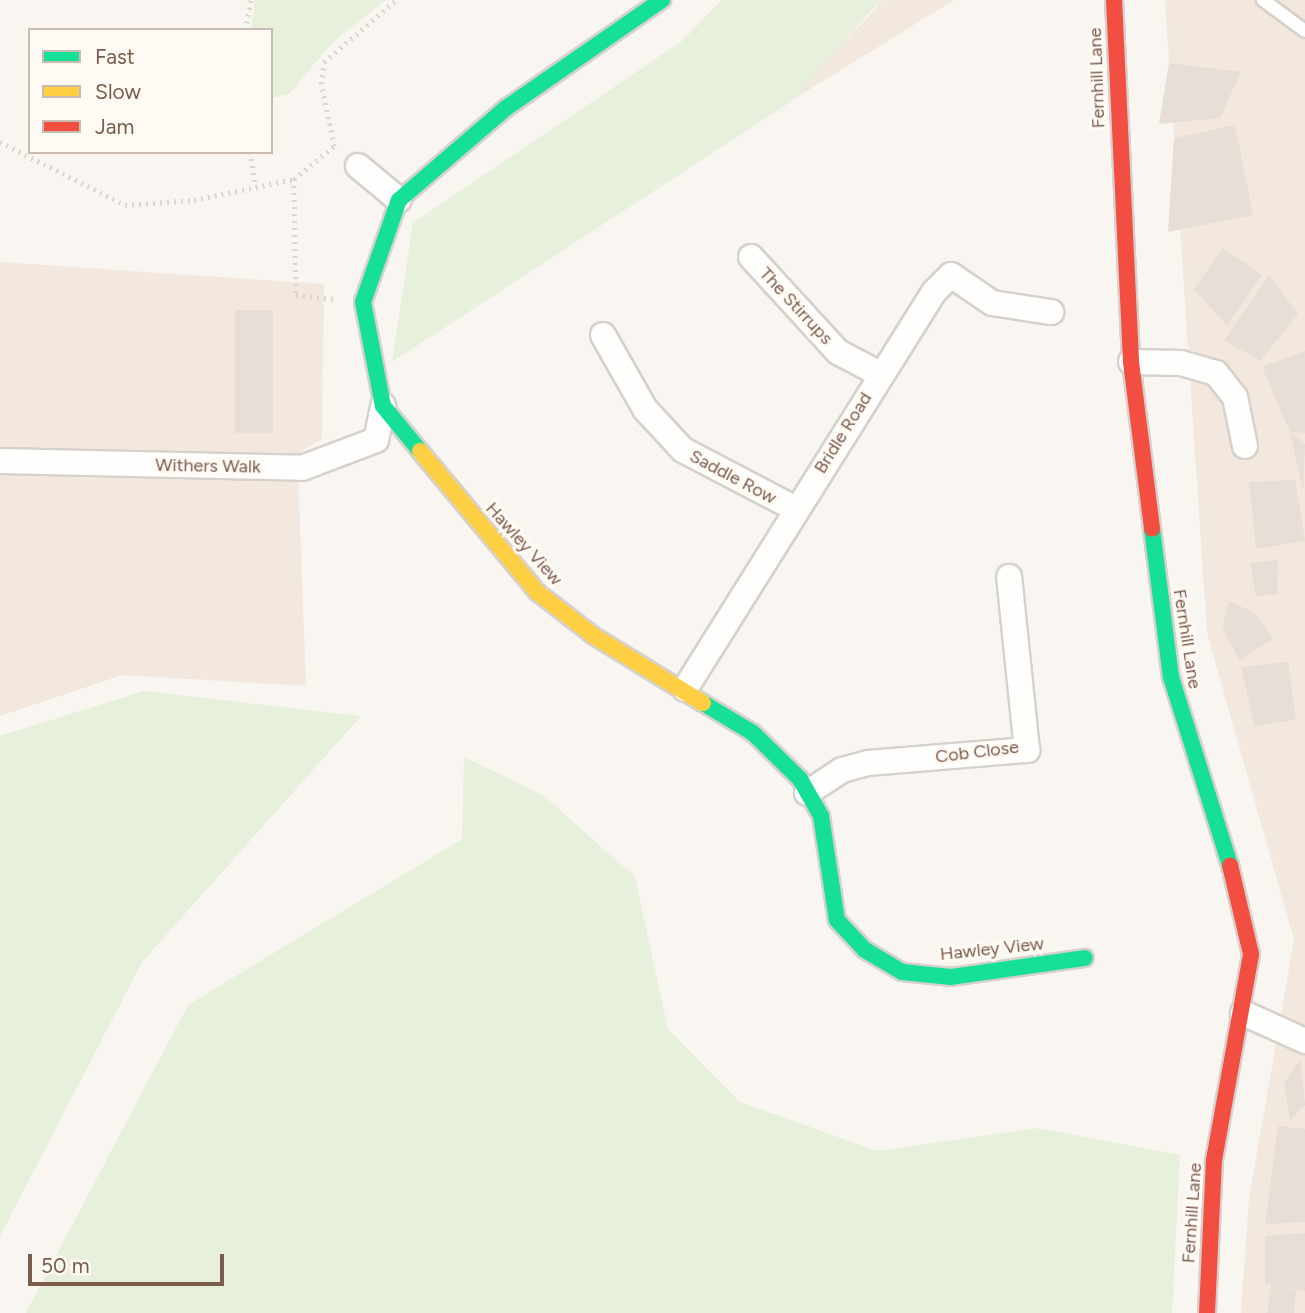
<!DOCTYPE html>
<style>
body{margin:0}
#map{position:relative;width:1305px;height:1313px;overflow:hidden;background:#f9f5f0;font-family:Figtree,sans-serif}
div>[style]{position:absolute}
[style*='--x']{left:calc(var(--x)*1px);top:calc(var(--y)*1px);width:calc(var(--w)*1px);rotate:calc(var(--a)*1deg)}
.residential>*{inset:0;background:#f2e8de}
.green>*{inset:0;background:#e7f0db}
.building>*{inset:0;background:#e6ded7;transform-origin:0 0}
.path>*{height:4.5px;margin-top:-2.25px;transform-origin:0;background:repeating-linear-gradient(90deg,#dcd5d0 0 2px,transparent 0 7px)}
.roads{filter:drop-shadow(2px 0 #d7d1cb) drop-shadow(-2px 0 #d7d1cb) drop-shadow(0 2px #d7d1cb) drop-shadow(0 -2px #d7d1cb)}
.lane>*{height:12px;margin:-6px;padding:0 6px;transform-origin:6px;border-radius:6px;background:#fefefd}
.street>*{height:24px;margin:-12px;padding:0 12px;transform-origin:12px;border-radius:12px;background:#fefefd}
.fast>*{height:16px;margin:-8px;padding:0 8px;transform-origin:8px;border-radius:8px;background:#16e098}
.slow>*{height:16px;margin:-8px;padding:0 8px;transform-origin:8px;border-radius:8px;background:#ffcf43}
.jam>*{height:16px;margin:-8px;padding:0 8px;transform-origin:8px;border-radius:8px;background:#f24e42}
span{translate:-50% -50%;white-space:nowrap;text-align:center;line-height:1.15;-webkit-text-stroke:6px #fffaf3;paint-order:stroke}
.street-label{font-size:18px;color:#7a5c4d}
.legend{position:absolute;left:28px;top:28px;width:245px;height:126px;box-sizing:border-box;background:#fffaf3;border:2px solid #cabbb1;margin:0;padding:9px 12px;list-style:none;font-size:21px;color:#7a5c4d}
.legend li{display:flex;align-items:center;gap:14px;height:35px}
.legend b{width:35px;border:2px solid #cabbb1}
.scale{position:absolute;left:28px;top:1254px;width:196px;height:32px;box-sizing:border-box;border:4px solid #7a5c4d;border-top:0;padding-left:9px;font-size:21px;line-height:24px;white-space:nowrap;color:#7a5c4d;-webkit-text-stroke:5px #fffaf3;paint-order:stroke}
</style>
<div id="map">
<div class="residential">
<i style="clip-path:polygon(881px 0,954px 0,781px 107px,874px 11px)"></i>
<i style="clip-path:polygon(1165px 0,1305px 0,1305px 1313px,1241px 1313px,1249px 1199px,1294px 940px,1207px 633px)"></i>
<i style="clip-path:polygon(0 262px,324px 284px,322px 439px,302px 451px,298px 473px,306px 686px,122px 675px,0 716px)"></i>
</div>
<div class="green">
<i style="clip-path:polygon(255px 0,386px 0,332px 43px,289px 94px,271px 98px,271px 30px,251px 30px)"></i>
<i style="clip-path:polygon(722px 0,881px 0,789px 103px,392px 362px,413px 223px,682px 41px)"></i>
<i style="clip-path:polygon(144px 691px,361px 716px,142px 962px,0 1236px,0 736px)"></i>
<i style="clip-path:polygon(464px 757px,543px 795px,635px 877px,668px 1029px,740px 1102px,877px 1151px,1037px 1128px,1180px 1155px,1172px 1313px,26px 1313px,188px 1005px,462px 839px)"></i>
</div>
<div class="building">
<i style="clip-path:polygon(1169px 63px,1241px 72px,1220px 118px,1159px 124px)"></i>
<i style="clip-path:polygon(1235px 125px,1253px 215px,1168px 232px,1174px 138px)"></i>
<i style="clip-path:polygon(1223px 248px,1262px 275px,1227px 326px,1194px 289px)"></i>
<i style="clip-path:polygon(1269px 275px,1298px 314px,1260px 361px,1224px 340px)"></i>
<i style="left:273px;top:310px;width:123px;height:38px;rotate:90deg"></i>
<i style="clip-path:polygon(1305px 351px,1305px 433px,1290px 432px,1305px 444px,1303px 491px,1290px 432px,1262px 367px)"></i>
<i style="clip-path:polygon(1295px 480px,1305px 541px,1256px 549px,1249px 482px)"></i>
<i style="clip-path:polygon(1278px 560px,1277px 594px,1256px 596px,1250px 563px)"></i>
<i style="clip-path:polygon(1229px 601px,1255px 613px,1273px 638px,1240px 661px,1222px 627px)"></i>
<i style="clip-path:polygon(1288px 662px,1296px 719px,1255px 727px,1241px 667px)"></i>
<i style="clip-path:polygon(1300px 1060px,1305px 1105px,1290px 1121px,1284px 1083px)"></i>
<i style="clip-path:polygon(1278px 1126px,1305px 1129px,1305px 1222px,1265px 1224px)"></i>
<i style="clip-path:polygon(1305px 1233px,1305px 1291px,1265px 1284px,1265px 1236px)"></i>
<i style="clip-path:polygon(1271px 1285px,1296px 1291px,1294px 1313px,1267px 1313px)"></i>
</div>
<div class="path">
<i style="--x:245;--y:30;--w:31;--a:-79"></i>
<i style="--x:0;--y:142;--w:140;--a:26.7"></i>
<i style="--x:125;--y:205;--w:69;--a:-4.1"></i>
<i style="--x:194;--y:200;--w:102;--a:-11.9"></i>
<i style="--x:294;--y:179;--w:52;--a:-39.5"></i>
<i style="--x:334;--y:146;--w:63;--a:-101.8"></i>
<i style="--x:321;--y:84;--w:22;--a:-82"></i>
<i style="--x:324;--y:62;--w:95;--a:-40.7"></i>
<i style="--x:250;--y:152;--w:34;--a:80"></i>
<i style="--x:294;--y:179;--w:116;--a:89"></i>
<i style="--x:296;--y:295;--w:39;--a:6"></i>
</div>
<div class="roads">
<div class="lane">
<i style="--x:1263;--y:0;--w:52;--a:36.4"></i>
</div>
<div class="street">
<i style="--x:358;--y:166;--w:53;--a:39.7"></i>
<i style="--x:751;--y:257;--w:129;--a:47.5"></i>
<i style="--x:838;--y:352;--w:47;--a:27.6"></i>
<i style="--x:603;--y:335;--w:85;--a:60.4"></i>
<i style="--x:645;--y:409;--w:56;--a:47.2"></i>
<i style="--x:683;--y:450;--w:127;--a:27.6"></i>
<i style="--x:1131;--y:362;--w:50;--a:1.1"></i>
<i style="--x:1181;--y:363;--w:36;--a:16"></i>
<i style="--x:1216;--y:373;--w:31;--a:52"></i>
<i style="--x:1235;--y:397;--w:50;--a:78.5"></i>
<i style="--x:0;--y:461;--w:302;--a:1.3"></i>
<i style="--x:302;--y:468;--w:79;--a:-20.7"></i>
<i style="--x:376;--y:440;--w:35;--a:-78"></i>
<i style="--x:685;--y:689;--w:469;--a:-57.9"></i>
<i style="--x:934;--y:292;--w:24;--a:-45"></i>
<i style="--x:951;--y:275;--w:50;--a:34.3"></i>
<i style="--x:992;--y:303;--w:60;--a:8.7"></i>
<i style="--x:807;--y:793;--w:42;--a:-33.3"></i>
<i style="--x:842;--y:770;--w:27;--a:-15"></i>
<i style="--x:868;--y:763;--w:160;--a:-4.7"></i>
<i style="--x:1027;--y:750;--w:174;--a:-95.9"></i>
<i style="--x:1243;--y:1013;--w:68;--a:24.3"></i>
</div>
<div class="fast">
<i style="--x:420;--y:451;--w:58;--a:-129.4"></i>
<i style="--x:383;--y:406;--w:106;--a:-100.9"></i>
<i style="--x:363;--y:302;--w:108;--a:-70.6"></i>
<i style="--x:399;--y:200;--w:141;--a:-40.7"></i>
<i style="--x:506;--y:108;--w:190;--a:-34.7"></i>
<i style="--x:1152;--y:529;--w:149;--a:82.7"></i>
<i style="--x:1171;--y:677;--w:197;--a:72.6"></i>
<i style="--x:703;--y:703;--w:58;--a:31"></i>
<i style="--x:753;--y:733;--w:66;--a:44.4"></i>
<i style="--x:800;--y:779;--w:43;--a:60.4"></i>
<i style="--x:821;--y:816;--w:105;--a:81.3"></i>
<i style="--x:837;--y:920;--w:41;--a:47"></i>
<i style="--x:865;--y:950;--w:43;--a:30.7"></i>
<i style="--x:902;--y:972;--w:49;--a:5.8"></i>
<i style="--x:951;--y:977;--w:135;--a:-8.1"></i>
</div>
<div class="slow">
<i style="--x:420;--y:451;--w:183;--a:50.3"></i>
<i style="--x:537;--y:592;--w:72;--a:37.7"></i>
<i style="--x:594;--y:636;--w:128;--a:31.6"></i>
</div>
<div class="jam">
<i style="--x:1114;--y:0;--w:362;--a:87.3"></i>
<i style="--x:1131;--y:362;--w:168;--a:82.8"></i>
<i style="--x:1207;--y:1313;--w:153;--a:-87.4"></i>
<i style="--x:1214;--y:1160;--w:209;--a:-79.8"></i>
<i style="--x:1251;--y:954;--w:91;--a:-103.3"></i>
</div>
</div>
<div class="street-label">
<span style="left:1097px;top:78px;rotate:-92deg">Fernhill Lane</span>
<span style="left:796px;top:306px;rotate:47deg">The Stirrups</span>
<span style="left:843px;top:433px;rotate:-58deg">Bridle Road</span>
<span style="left:208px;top:466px;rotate:1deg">Withers Walk</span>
<span style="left:733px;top:477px;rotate:28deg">Saddle Row</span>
<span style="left:524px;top:544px;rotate:48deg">Hawley View</span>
<span style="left:1187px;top:639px;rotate:81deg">Fernhill Lane</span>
<span style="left:977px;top:752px;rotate:-7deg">Cob Close</span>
<span style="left:992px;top:949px;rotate:-6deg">Hawley View</span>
<span style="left:1192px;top:1213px;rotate:-86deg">Fernhill Lane</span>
</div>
<ul class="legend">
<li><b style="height:9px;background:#16e098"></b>Fast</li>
<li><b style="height:9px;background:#ffcf43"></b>Slow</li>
<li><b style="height:9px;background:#f24e42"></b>Jam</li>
</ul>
<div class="scale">50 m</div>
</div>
